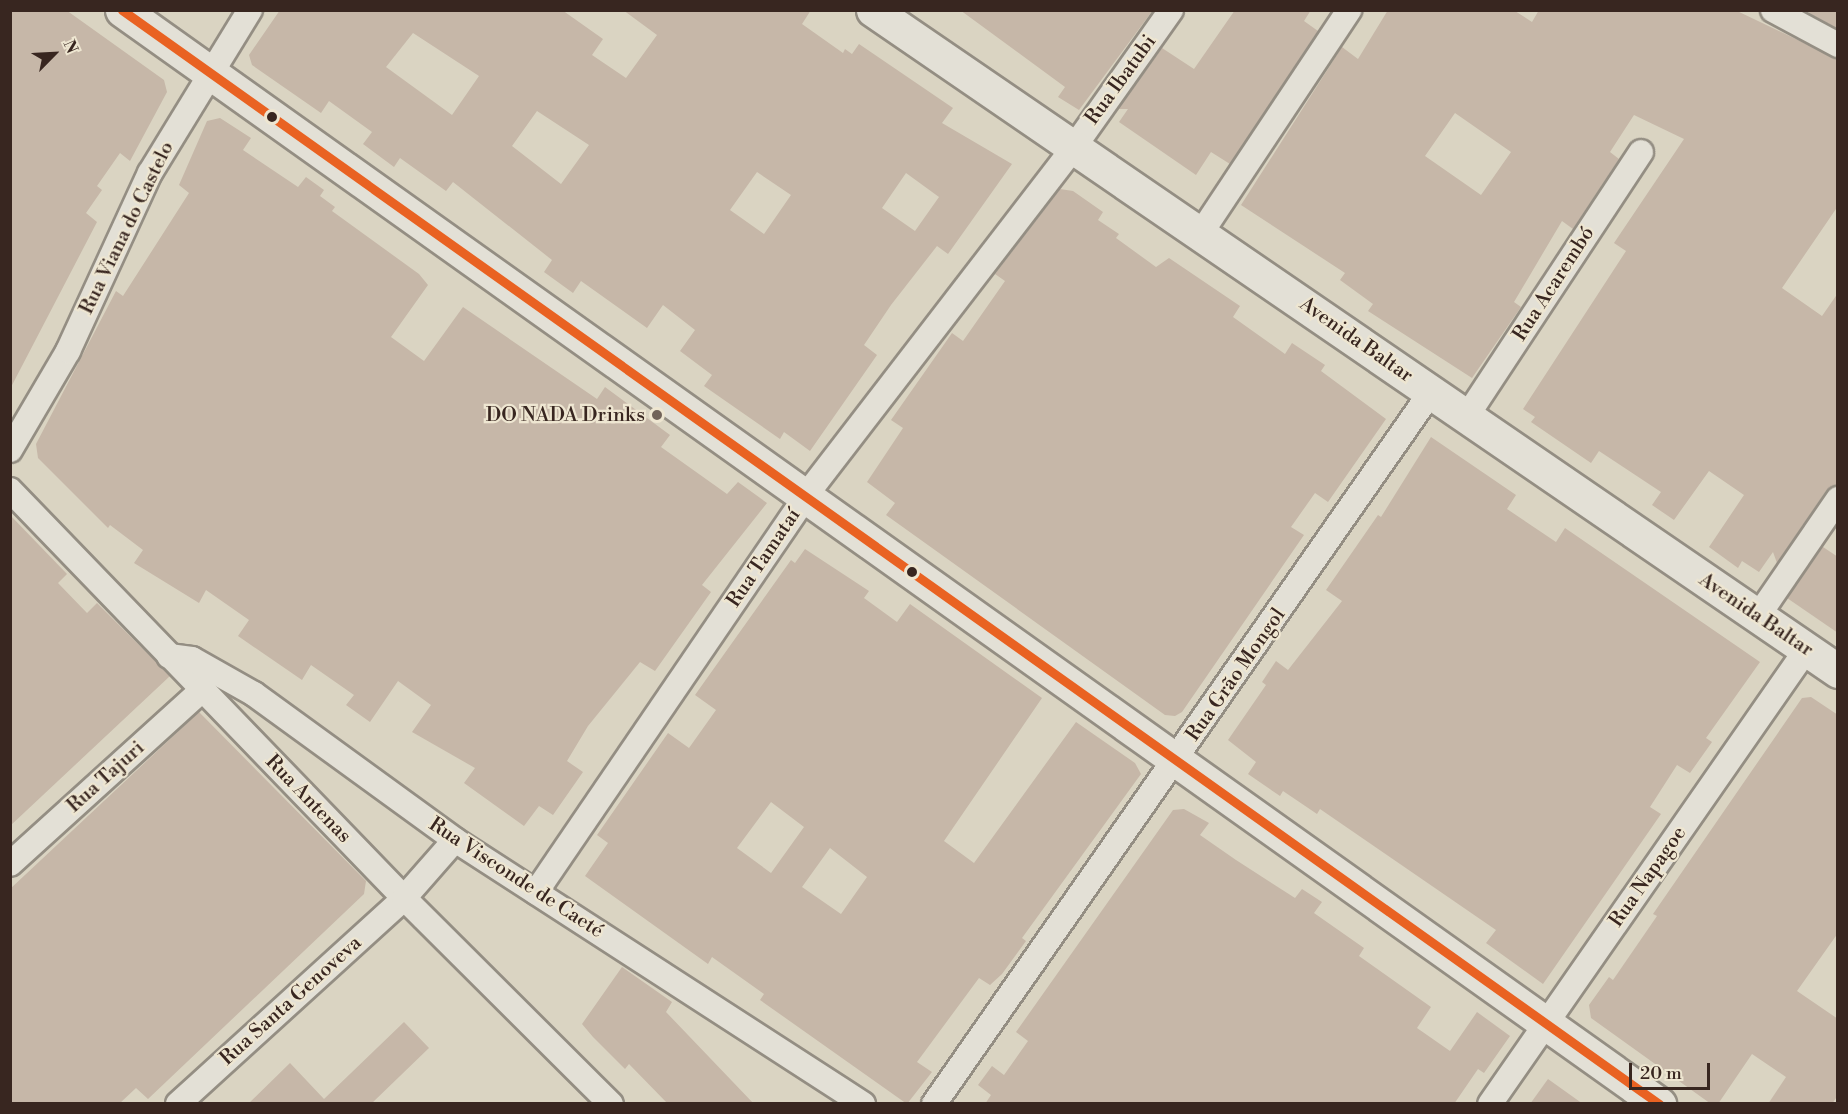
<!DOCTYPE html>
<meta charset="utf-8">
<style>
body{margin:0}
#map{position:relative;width:1848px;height:1114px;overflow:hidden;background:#dad4c2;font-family:"Libre Bodoni",serif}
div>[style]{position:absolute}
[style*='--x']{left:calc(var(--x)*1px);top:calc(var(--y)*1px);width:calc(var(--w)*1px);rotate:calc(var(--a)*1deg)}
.building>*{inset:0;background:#c6b7a8}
.roads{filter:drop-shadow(2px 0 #948e83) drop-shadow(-2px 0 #948e83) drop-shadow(0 2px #948e83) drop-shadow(0 -2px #948e83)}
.street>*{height:24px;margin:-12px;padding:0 12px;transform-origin:12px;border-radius:12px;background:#e3e0d6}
.secondary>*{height:33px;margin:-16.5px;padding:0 16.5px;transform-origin:16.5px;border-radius:16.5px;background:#e3e0d6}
.bus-1>*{height:9px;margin:-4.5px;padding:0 4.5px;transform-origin:4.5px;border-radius:4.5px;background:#e96222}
.dots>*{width:16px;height:16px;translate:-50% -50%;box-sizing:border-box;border:3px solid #eee6d1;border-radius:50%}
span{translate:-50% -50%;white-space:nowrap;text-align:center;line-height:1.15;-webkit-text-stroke:4.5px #eee6d1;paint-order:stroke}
.street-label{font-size:20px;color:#382620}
.poi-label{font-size:20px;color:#382620}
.right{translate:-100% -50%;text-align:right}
.frame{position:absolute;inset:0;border:12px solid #382620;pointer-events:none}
.north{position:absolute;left:24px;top:24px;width:60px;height:60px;-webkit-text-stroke:4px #eee6d1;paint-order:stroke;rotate:66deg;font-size:16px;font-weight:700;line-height:24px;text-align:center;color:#382620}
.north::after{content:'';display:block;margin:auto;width:21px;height:27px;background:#382620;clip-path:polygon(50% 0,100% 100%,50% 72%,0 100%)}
.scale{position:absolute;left:1629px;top:1063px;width:81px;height:27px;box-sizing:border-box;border:3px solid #382620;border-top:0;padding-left:8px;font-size:18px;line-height:21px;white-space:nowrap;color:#382620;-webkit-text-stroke:4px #eee6d1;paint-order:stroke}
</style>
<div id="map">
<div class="building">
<i style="clip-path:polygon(10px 10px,66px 10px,164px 80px,167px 92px,130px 161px,120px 153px,97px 186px,102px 190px,86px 213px,97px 222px,10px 389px)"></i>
<i style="clip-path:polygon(evenodd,280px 10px,562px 10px,603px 39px,592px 55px,626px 78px,657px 35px,623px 10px,811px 10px,802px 24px,843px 53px,845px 49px,852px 54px,859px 44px,953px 108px,942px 123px,1012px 164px,948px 254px,937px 246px,891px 305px,864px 345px,877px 355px,810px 451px,784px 432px,780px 439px,704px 386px,712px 375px,680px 351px,695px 330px,663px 305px,647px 328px,581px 281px,573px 293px,544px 272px,552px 260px,453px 182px,446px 191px,400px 158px,394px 167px,363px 144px,372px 132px,329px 101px,321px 113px,252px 65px,249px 55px,280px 10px,413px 33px,479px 76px,452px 115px,386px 67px,413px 33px,280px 10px,537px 111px,589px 145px,561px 184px,512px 146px,537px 111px,280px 10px,757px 172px,791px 195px,764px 234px,730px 210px,757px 172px,280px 10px,906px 173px,939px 197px,915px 231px,882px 208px,906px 173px)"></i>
<i style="clip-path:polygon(960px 10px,1153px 10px,1079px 110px,1058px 97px,1065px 87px)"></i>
<i style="clip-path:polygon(1235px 10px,1311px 10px,1304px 21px,1318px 31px,1230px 164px,1211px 152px,1196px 175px,1119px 122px,1128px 109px,1118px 109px,1162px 48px,1194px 69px)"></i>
<i style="clip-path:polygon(evenodd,1388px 10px,1515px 11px,1532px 22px,1539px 10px,1735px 10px,1838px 59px,1838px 206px,1782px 288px,1822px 316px,1838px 293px,1838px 484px,1826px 491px,1777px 563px,1773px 552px,1759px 572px,1742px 561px,1738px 568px,1709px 547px,1744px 495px,1709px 471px,1674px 520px,1652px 505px,1661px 492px,1599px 451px,1591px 463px,1531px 422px,1535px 417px,1523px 409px,1626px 251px,1614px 243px,1684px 139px,1634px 115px,1610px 152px,1619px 159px,1573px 229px,1562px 221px,1514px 302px,1521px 307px,1472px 378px,1368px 311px,1373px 304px,1340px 280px,1345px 273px,1241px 205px,1342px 47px,1358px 59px,1388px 10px,1455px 113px,1511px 152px,1481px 195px,1425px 156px,1455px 113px)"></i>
<i style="clip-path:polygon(1810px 10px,1838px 10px,1838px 29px,1809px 13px)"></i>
<i style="clip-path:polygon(220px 118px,251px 138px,243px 150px,298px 187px,306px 177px,324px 190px,320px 196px,335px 207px,332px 211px,419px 274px,428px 285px,391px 337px,424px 361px,463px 307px,597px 399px,605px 387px,670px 435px,661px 447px,727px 494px,738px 482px,767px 503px,702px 585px,711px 592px,655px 671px,640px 662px,588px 726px,567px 761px,583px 772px,553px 815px,539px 806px,524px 826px,464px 783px,475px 768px,412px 732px,431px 705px,398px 681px,370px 722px,346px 705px,354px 695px,311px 665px,302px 680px,238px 636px,249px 620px,206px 590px,199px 603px,134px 563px,143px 550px,110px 525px,108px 528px,38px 458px,36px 444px,116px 291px,123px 296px,189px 193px,179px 185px,207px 121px)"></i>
<i style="clip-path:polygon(1060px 189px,1073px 191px,1103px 212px,1098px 220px,1119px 234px,1116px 238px,1156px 267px,1169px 258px,1240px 306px,1233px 317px,1285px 354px,1292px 343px,1325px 365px,1321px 371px,1386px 419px,1328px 502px,1315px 493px,1291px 527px,1304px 535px,1182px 712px,1175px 716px,1165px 715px,886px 515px,895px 503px,867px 482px,903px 428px,891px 420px,952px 333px,963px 341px,1005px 281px,995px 274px)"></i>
<i style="clip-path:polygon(1431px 437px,1516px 495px,1507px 509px,1556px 542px,1565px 528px,1760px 662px,1706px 738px,1712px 742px,1690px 773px,1677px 765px,1650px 807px,1661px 814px,1543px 984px,1486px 943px,1496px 930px,1320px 809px,1317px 814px,1283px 791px,1280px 796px,1248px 774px,1256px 762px,1228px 740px,1266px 685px,1262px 682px,1276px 661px,1288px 670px,1342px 601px,1326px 590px,1378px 515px,1381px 517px)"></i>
<i style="clip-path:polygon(10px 515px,67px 574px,58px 583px,87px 613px,97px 603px,170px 676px,10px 826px)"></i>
<i style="clip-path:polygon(1823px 547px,1838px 557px,1838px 633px,1787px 598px)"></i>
<i style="clip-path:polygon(evenodd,805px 549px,869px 591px,864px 598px,897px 622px,910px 604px,1042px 698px,944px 841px,974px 863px,1076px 722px,1135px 763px,1141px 774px,1022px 938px,1026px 941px,1002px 974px,990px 985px,979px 978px,917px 1062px,932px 1072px,907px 1104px,760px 1000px,764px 994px,712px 957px,708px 964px,585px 876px,608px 843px,597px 835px,668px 733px,689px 748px,716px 710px,695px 695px,791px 560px,795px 563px,805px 549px,771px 802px,804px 827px,771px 873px,737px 848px,771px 802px,805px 549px,830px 848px,867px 877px,841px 914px,802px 887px,830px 848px)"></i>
<i style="clip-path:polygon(1811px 697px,1838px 715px,1838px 933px,1797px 991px,1838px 1019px,1838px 1095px,1832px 1104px,1768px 1104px,1786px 1077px,1752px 1054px,1718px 1104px,1711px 1104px,1591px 1018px,1589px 1005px,1609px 977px,1613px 980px,1657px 916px,1653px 914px,1802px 698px)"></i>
<i style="clip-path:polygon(199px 712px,366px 881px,364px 894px,148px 1099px,136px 1088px,119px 1104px,10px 1104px,10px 889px)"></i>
<i style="clip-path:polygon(1184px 809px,1209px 823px,1200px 835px,1236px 860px,1295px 898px,1302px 889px,1322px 902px,1314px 913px,1364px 948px,1359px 956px,1431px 1007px,1417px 1028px,1450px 1051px,1477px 1012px,1510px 1036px,1484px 1073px,1478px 1069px,1454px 1104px,985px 1104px,991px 1095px,978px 1085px,992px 1066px,1004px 1075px,1028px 1041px,1016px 1032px,1173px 810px)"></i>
<i style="clip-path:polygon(622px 967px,672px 1002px,666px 1012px,754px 1104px,668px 1104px,629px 1064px,625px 1069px,593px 1037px,582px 1024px)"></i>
<i style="clip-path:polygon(404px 1022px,429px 1048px,371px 1104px,248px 1104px,290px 1063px,324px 1099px)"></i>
<i style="clip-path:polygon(1548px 1079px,1583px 1104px,1530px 1104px)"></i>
</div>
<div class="roads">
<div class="street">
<i style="--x:1773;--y:10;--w:74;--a:28.3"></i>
<i style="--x:1201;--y:233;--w:268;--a:-56.4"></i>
<i style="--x:1467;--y:416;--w:316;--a:-56.6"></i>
<i style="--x:10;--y:450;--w:115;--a:-59.6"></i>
<i style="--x:68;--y:351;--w:196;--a:-65.3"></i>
<i style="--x:150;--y:173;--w:191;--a:-58.5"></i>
<i style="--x:10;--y:490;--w:567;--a:46"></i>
<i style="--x:404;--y:898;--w:292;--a:44.9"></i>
<i style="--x:1758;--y:616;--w:142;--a:-55.6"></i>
<i style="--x:169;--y:656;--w:23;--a:7"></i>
<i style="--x:192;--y:659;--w:71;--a:29.4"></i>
<i style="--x:254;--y:694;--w:248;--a:36"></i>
<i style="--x:455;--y:840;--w:486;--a:32.9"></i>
<i style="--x:10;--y:864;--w:259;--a:-42.2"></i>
<i style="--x:536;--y:892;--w:482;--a:-55.7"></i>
<i style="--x:807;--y:494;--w:434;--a:-52.4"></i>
<i style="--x:1072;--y:150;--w:171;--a:-54.7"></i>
<i style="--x:178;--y:1104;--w:306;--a:-42.3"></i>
<i style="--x:404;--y:898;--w:77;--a:-48.7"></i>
<i style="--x:934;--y:1104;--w:868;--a:-55.08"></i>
<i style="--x:1490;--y:1104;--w:553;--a:-55.16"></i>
</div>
<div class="secondary">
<i style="--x:122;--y:10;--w:1887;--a:35.44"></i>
<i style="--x:873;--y:10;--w:1170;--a:34.41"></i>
</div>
</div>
<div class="bus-1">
<i style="--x:122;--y:10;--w:1887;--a:35.44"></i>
</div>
<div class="dots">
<i style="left:272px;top:117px;background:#382620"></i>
<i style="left:657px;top:415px;background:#716359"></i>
<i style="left:912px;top:572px;background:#382620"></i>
</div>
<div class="street-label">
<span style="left:1121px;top:80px;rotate:-54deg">Rua Ibatubi</span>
<span style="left:127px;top:228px;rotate:-64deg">Rua Viana do Castelo</span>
<span style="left:1554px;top:284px;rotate:-57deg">Rua Acarembó</span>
<span style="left:1356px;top:340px;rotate:35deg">Avenida Baltar</span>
<span style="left:764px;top:558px;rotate:-56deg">Rua Tamataí</span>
<span style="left:1756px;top:615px;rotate:34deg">Avenida Baltar</span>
<span style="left:1236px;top:675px;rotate:-55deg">Rua Grão Mongol</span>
<span style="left:106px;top:777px;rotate:-42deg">Rua Tajuri</span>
<span style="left:308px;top:799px;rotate:46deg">Rua Antenas</span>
<span style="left:1648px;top:877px;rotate:-55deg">Rua Napagoe</span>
<span style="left:516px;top:878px;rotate:33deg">Rua Visconde de Caeté</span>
<span style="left:291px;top:1001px;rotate:-42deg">Rua Santa Genoveva</span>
</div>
<div class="poi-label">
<span class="right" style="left:645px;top:415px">DO NADA Drinks</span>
</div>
<div class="frame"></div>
<div class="north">N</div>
<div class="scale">20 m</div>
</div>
